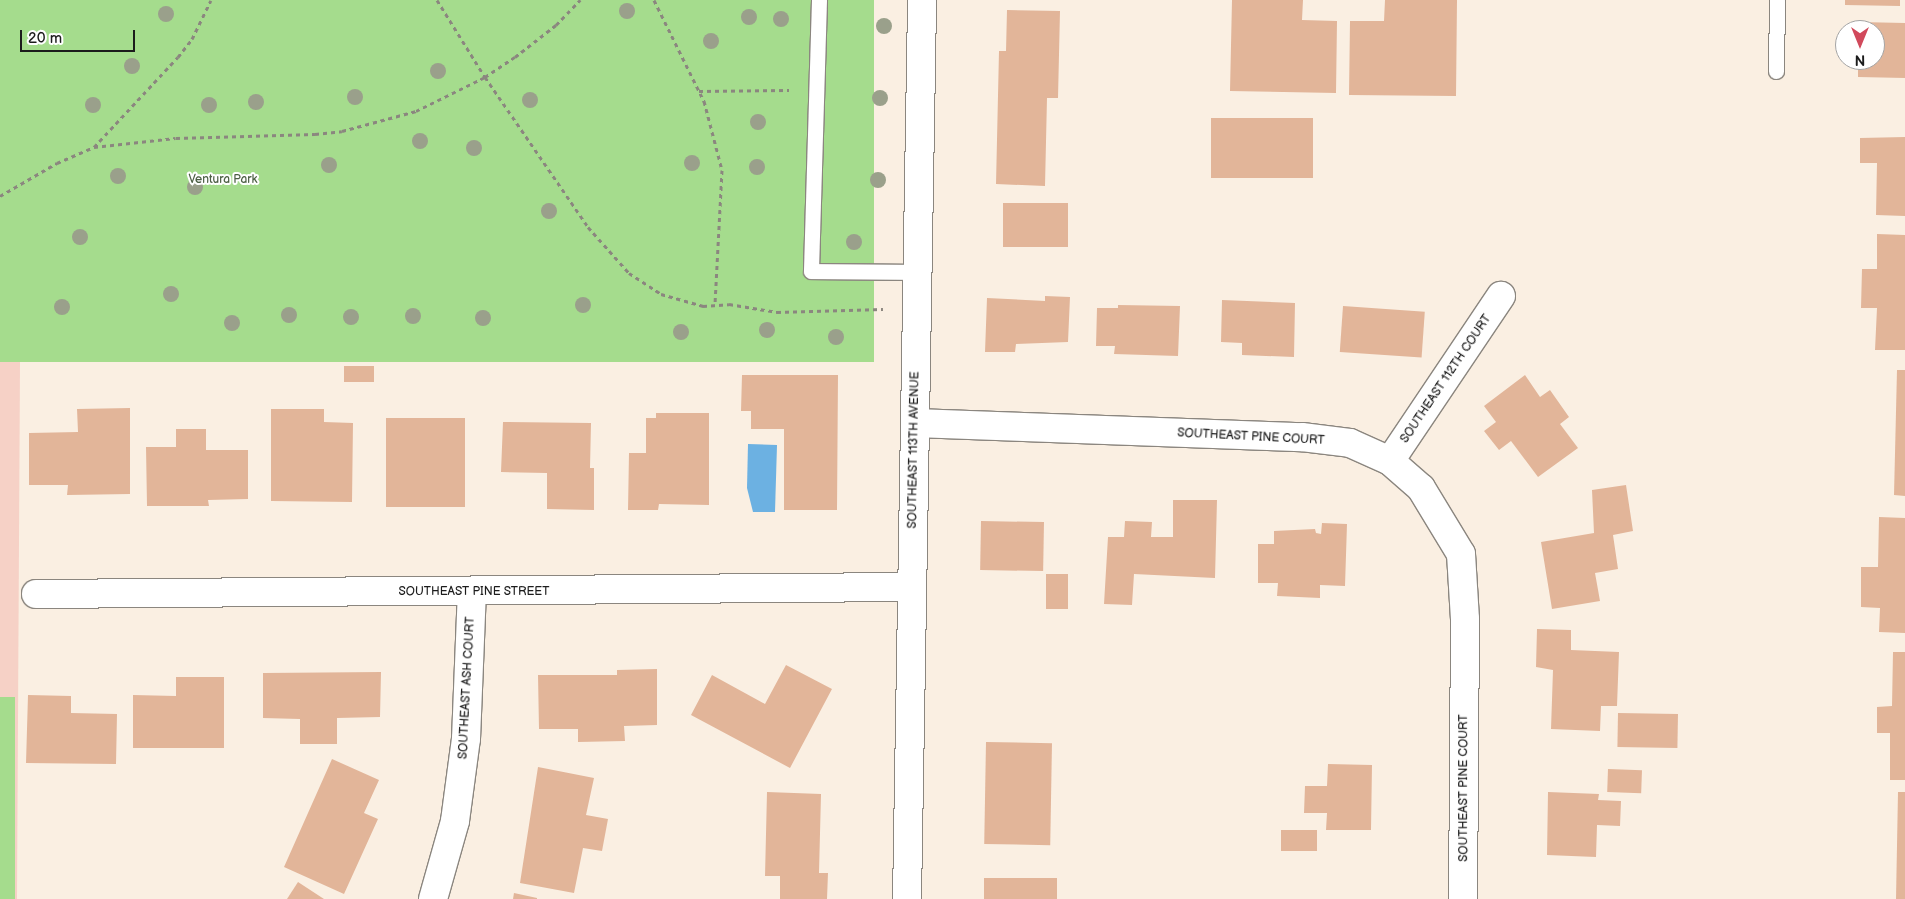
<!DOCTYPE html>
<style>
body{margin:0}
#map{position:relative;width:1905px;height:899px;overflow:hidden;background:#faefe2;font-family:"Balsamiq Sans",sans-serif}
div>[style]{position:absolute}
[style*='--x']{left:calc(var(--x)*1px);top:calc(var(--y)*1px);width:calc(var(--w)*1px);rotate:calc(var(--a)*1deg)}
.built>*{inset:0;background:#f6d1c6}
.green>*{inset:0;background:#a5dc8d;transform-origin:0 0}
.water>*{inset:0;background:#6cb1e2}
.building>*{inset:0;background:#e2b599;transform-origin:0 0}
.path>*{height:3px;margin-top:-1.5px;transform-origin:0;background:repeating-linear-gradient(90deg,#8b867f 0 4px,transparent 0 8px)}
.roads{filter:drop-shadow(1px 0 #8b867f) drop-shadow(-1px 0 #8b867f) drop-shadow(0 1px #8b867f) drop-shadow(0 -1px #8b867f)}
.lane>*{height:15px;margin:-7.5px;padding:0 7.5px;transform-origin:7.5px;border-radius:7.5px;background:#fff}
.street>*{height:28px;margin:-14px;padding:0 14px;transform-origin:14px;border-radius:14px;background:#fff}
.trees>*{width:16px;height:16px;margin:-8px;border-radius:50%;background:#9aa08b}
span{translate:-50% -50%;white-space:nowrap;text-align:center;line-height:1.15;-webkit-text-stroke:4px #fff;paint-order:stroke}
.park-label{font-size:12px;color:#4c5f44}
.street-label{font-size:12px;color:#1c1c1c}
.north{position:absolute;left:1835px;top:20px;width:50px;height:50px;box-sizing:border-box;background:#fff;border:1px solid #a4a4a4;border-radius:50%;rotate:180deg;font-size:14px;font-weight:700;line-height:20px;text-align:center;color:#1c1c1c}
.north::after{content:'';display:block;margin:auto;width:18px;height:22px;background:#d1495b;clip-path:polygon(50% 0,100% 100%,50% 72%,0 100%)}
.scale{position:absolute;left:20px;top:30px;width:115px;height:22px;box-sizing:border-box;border:2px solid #1c1c1c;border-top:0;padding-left:6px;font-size:15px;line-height:18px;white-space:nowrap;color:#1c1c1c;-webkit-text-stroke:4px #fff;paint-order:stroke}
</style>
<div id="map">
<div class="built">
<i style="clip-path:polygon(0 362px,20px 362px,17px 899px,0 899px)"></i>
</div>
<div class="green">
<i style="left:0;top:0;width:874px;height:362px"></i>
<i style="left:0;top:697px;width:15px;height:202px"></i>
</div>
<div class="water">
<i style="clip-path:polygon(748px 444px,777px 445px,775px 512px,753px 512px,747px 488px)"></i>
</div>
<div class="building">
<i style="clip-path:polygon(1232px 0,1303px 0,1302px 20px,1337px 21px,1336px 93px,1230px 91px)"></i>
<i style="clip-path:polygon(1385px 0,1457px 0,1456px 96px,1349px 95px,1350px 21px,1384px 21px)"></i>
<i style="clip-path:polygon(1845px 0,1900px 0,1900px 6px,1845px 5px)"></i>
<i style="clip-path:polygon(1007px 10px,1060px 11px,1058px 98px,1047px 98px,1045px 186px,996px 184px,999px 51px,1006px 51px)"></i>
<i style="clip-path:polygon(1859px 22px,1905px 23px,1905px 78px,1858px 77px,1858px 60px,1875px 60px,1875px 30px,1859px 30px)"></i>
<i style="left:1211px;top:118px;width:102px;height:60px"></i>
<i style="clip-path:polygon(1905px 137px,1905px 216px,1876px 215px,1877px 163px,1860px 163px,1860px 138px)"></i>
<i style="left:1003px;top:203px;width:65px;height:44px"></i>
<i style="clip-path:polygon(1877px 234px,1905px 235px,1905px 350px,1875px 350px,1877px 308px,1861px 308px,1862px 269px,1877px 269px)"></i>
<i style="clip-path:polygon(1045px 296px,1070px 297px,1068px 342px,1016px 344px,1015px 352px,985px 352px,987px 298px,1045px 301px)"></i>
<i style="clip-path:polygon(1222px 300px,1295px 303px,1294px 357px,1242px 355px,1242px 343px,1221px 342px)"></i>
<i style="clip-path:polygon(1118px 305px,1180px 306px,1178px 356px,1114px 354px,1115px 346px,1096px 346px,1097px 308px,1118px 308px)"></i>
<i style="left:1343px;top:306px;width:82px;height:46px;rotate:4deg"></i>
<i style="left:344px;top:366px;width:30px;height:16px"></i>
<i style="clip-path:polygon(1897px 370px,1905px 370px,1905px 496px,1894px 495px)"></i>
<i style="clip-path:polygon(742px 375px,838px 375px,837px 510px,784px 510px,784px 429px,751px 429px,751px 411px,741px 411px)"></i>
<i style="clip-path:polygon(1525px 375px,1540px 397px,1550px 390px,1569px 417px,1560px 424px,1578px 448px,1538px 477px,1511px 441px,1499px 450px,1484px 431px,1496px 422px,1484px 406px)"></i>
<i style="clip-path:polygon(130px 408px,130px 494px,67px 495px,68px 485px,29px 485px,29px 433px,78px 432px,77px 409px)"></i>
<i style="clip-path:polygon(271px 409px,324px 409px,324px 422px,353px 423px,352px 502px,271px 501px)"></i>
<i style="clip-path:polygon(656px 413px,709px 413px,709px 505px,659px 504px,658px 510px,628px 510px,629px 453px,646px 453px,646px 418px,656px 418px)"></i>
<i style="left:386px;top:418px;width:79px;height:89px"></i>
<i style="clip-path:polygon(503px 422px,591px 423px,590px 468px,594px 468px,594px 510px,547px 509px,547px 473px,501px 472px)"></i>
<i style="clip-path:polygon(176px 429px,206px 429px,206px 450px,248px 450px,248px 499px,208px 500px,209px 506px,147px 506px,146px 447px,176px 447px)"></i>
<i style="clip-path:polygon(1626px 485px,1633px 531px,1613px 535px,1618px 569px,1595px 573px,1600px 601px,1552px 609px,1541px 542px,1594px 533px,1592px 490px)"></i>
<i style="clip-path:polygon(1173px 500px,1217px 500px,1215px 578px,1134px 574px,1132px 605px,1104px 604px,1108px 537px,1124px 537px,1125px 521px,1152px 522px,1151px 537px,1173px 537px)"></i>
<i style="clip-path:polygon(1879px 517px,1905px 518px,1905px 633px,1879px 632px,1880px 608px,1861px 607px,1861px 567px,1878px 567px)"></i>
<i style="left:981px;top:521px;width:63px;height:49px;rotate:1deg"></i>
<i style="clip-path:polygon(1322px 523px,1347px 524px,1345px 586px,1320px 585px,1320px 598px,1277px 596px,1278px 583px,1258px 583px,1258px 544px,1274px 544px,1274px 531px,1315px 529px,1316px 533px,1321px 534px)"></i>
<i style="left:1046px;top:574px;width:22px;height:35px"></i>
<i style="clip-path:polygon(1537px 629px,1571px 630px,1571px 650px,1619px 652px,1617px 706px,1601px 706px,1600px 731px,1551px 729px,1553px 670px,1536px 667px)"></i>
<i style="clip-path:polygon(1893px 652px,1905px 652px,1905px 780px,1890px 780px,1890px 733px,1877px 733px,1877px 707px,1892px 706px)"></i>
<i style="clip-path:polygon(786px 665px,832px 689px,790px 768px,691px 715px,712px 675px,765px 704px)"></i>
<i style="clip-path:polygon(657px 669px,657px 725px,624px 726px,625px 741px,578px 742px,578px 729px,539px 729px,538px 675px,617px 675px,617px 670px)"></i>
<i style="clip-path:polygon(381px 672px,380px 717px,337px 718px,337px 744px,300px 744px,300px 719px,263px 718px,263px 673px)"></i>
<i style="clip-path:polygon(176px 677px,224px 677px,224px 748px,133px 748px,133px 695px,176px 696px)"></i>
<i style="clip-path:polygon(28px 695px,71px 696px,71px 713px,117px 714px,116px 764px,26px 763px)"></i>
<i style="left:1618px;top:713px;width:60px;height:34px;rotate:1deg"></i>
<i style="left:986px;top:742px;width:66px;height:102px;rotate:1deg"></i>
<i style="clip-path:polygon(332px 759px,379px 780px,364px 813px,378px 819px,344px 894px,284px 867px)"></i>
<i style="clip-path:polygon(1328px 764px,1372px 765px,1371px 830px,1326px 830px,1327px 813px,1304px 813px,1305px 786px,1327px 786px)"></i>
<i style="clip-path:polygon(538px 767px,594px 778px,586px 815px,608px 819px,602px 851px,583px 848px,574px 893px,520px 883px)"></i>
<i style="left:1608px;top:769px;width:34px;height:23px;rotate:2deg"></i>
<i style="clip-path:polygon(767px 792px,821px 794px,819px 873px,828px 873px,827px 899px,780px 899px,780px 876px,765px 876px)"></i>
<i style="clip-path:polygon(1548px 792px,1599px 794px,1598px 800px,1621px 801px,1620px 826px,1597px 825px,1596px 857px,1547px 855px)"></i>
<i style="clip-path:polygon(1898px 792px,1905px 792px,1905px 899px,1896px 899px)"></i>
<i style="left:1281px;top:830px;width:36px;height:21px"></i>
<i style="left:984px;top:878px;width:73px;height:21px"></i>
<i style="clip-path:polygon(298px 882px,324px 899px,287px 899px)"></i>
<i style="clip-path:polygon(514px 893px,537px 898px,537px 899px,513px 899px)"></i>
</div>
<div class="path">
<i style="--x:437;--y:0;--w:91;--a:58.1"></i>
<i style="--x:485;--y:77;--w:182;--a:55.5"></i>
<i style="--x:588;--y:227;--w:62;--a:48.3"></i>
<i style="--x:629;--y:273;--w:38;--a:33"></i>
<i style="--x:661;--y:294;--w:44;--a:15.9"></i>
<i style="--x:703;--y:306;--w:26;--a:-4"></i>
<i style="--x:729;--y:304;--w:49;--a:9.5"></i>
<i style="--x:777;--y:312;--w:106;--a:-1.6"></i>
<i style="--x:654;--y:0;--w:113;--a:63.7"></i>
<i style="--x:704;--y:101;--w:71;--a:75.4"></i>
<i style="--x:722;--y:170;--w:135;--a:93"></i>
<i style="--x:699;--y:91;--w:90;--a:-0.6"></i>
<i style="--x:94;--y:147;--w:123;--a:-47"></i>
<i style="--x:178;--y:57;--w:23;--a:-52"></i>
<i style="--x:192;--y:39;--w:43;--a:-64"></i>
<i style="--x:0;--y:196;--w:66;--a:-30.1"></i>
<i style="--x:57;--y:163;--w:40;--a:-23.4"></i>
<i style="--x:94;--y:147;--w:82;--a:-6.3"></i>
<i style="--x:176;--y:138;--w:139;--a:-1.6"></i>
<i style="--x:315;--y:134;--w:27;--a:-6"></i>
<i style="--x:342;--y:131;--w:77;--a:-15.1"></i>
<i style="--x:416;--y:111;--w:77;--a:-26.2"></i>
<i style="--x:485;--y:77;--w:36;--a:-34"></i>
<i style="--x:515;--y:57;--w:52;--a:-38"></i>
<i style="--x:556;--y:25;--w:35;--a:-46"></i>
</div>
<div class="roads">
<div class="lane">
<i style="--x:819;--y:0;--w:271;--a:91.7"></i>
<i style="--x:811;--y:271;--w:106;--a:0.5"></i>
<i style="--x:1776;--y:71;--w:71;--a:-89.2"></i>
</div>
<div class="street">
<i style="--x:915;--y:423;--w:387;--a:2.1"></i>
<i style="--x:1302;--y:437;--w:48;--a:7.1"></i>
<i style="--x:1350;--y:443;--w:44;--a:24.2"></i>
<i style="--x:1390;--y:461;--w:41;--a:41.1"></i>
<i style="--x:1421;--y:488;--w:77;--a:58.8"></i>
<i style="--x:1461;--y:554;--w:65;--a:86.5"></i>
<i style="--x:1465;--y:619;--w:280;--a:90.4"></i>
<i style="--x:1390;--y:461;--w:199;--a:-56.1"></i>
<i style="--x:36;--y:594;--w:876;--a:-0.46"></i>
<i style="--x:433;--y:899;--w:81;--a:-74.2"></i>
<i style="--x:455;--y:821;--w:83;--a:-82.4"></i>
<i style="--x:466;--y:739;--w:147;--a:-87.7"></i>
<i style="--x:907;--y:899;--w:899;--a:-89.04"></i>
</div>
</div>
<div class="trees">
<i style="left:627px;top:11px"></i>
<i style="left:166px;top:14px"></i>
<i style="left:749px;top:17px"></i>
<i style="left:781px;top:19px"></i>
<i style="left:884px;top:26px"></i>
<i style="left:711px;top:41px"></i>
<i style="left:132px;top:66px"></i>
<i style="left:438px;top:71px"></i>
<i style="left:355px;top:97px"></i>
<i style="left:880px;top:98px"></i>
<i style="left:530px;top:100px"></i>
<i style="left:256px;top:102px"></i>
<i style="left:93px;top:105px"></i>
<i style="left:209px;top:105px"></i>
<i style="left:758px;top:122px"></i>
<i style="left:420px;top:141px"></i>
<i style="left:474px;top:148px"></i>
<i style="left:692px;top:163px"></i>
<i style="left:329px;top:165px"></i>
<i style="left:757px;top:167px"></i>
<i style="left:118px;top:176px"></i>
<i style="left:878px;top:180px"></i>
<i style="left:195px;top:187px"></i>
<i style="left:549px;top:211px"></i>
<i style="left:80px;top:237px"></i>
<i style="left:854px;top:242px"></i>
<i style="left:171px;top:294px"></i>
<i style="left:583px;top:305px"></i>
<i style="left:62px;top:307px"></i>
<i style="left:289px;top:315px"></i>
<i style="left:413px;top:316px"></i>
<i style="left:351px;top:317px"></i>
<i style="left:483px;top:318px"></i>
<i style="left:232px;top:323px"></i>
<i style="left:767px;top:330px"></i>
<i style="left:681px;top:332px"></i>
<i style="left:836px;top:337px"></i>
</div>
<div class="park-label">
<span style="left:223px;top:180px">Ventura Park</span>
</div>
<div class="street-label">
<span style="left:1446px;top:379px;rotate:-56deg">SOUTHEAST 112TH COURT</span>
<span style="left:1251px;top:437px;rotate:3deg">SOUTHEAST PINE COURT</span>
<span style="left:914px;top:450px;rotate:-89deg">SOUTHEAST 113TH AVENUE</span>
<span style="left:474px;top:592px">SOUTHEAST PINE STREET</span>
<span style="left:467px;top:688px;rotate:-87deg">SOUTHEAST ASH COURT</span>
<span style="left:1464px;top:788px;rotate:-90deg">SOUTHEAST PINE COURT</span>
</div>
<div class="north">N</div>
<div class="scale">20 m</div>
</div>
